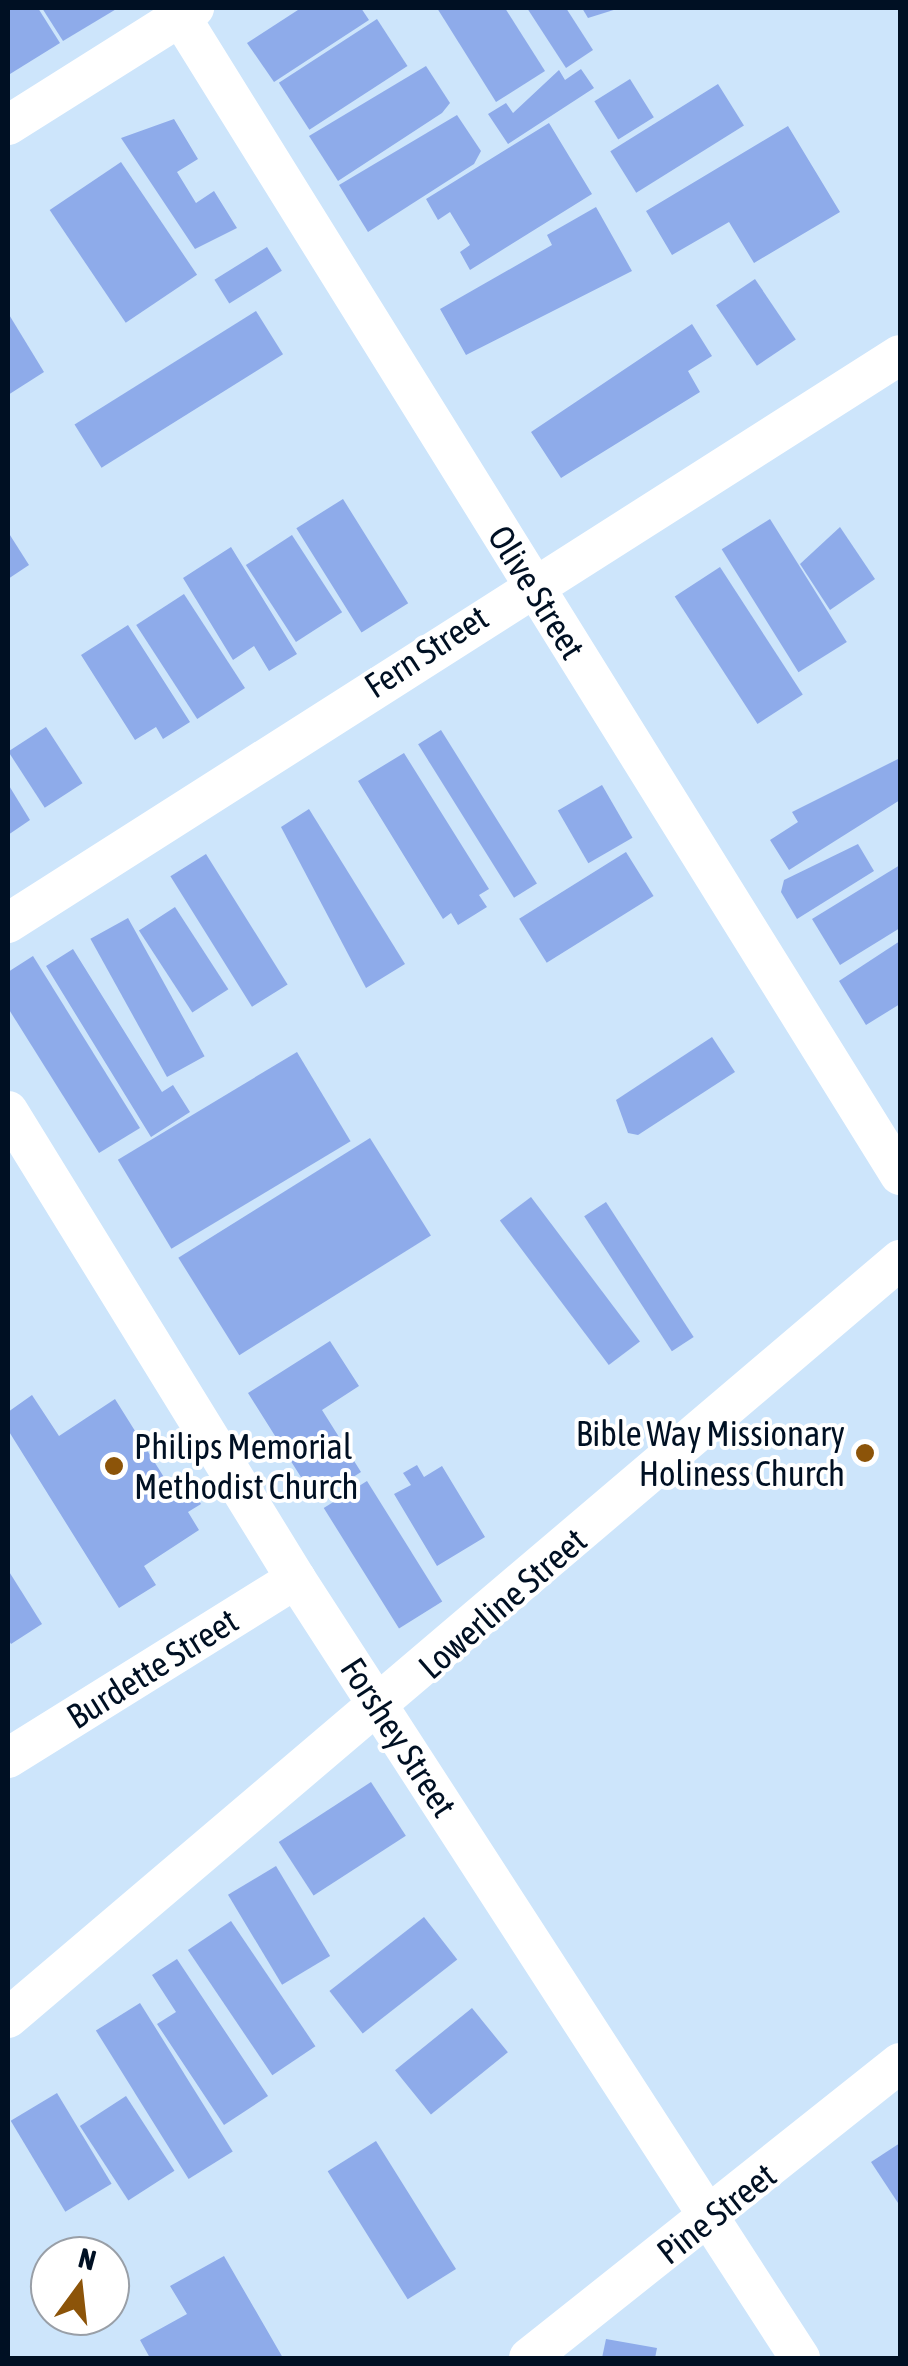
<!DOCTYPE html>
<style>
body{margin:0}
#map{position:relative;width:908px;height:2366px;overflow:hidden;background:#cde5fb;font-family:"Asap Condensed",sans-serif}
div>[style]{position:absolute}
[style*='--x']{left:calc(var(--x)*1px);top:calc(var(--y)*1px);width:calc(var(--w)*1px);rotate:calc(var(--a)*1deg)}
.building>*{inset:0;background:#8eabea;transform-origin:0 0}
.minor>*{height:40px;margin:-20px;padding:0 20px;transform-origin:20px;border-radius:20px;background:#fff}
.dots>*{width:28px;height:28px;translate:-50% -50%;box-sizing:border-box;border:5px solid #fff;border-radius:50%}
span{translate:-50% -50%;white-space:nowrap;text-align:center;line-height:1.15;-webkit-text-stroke:8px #fff;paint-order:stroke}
.street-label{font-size:35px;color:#001023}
.poi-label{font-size:35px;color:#001023}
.right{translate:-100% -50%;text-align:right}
.left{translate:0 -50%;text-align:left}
.frame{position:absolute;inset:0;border:10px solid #001023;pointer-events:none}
.north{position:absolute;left:30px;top:2236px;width:100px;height:100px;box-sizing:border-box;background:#fff;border:2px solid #999fa7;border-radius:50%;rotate:15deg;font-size:28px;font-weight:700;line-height:40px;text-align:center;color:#001023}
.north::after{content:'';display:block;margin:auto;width:35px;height:45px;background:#8c5409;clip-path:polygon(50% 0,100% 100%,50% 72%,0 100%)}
</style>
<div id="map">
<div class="building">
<i style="clip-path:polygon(8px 8px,38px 8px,60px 43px,10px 74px)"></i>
<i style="clip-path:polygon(42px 8px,118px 8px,63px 41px)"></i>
<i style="clip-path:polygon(301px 8px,361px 8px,369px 20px,274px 82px,247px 43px)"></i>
<i style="clip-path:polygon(437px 8px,505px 8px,545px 71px,496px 102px)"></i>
<i style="clip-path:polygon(527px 8px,566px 8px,593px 50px,566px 68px)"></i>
<i style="clip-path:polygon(582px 8px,620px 8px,588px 18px)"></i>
<i style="left:377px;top:19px;width:56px;height:117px;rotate:57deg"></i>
<i style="clip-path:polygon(426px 66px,450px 103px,442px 113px,338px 181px,309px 136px)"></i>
<i style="clip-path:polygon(581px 69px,594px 88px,508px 144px,488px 114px,506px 103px,513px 113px,559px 70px,565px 80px)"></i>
<i style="left:630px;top:79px;width:45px;height:42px;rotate:58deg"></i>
<i style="left:718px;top:84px;width:49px;height:127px;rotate:58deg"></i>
<i style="clip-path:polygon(457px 115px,481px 151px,474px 164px,368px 232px,339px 185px)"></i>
<i style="clip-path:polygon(174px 119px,198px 159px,177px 172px,196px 203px,214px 191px,237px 228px,195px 249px,121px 138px)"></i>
<i style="clip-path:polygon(549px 123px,592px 194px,470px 270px,460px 252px,470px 245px,450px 212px,438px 220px,426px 199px)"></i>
<i style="clip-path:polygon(788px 126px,840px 212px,754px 263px,729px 222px,672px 255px,646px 211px)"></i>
<i style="left:121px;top:162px;width:136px;height:86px;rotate:56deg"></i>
<i style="clip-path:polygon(596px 207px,632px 271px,466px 355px,440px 309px,552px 245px,547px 235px)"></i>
<i style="left:267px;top:247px;width:28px;height:62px;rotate:58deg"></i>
<i style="left:755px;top:279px;width:73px;height:47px;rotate:56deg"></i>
<i style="left:256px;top:311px;width:51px;height:214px;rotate:58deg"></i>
<i style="clip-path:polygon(8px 313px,44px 372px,8px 395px)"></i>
<i style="clip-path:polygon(692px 324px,712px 356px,688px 371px,700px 392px,561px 478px,531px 432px)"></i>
<i style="left:343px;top:499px;width:123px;height:55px;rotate:58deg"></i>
<i style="left:770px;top:519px;width:145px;height:57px;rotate:58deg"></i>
<i style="clip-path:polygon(840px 527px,875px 579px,830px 610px,800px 564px)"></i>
<i style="clip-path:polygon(8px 532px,29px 565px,8px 579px)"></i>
<i style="left:292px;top:535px;width:92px;height:55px;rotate:57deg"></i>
<i style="clip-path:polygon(231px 547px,297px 654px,269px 671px,254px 646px,233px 660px,183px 578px)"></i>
<i style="left:720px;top:567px;width:152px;height:54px;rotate:57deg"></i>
<i style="left:184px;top:594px;width:112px;height:57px;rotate:57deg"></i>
<i style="clip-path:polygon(128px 625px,190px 722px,163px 739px,156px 727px,135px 740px,81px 655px)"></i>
<i style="left:46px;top:727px;width:67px;height:45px;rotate:57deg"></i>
<i style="left:441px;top:730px;width:181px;height:27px;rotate:58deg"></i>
<i style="clip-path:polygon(404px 753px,489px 889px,479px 895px,487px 907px,458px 925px,451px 913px,443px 919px,358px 781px)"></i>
<i style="clip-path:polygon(900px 758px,900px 800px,789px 870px,770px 840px,798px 822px,792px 812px)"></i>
<i style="clip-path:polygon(8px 784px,30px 820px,8px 835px)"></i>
<i style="left:602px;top:785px;width:61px;height:51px;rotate:60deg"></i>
<i style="clip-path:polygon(309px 809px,405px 964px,366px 988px,281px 827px)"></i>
<i style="clip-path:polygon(858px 844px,874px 871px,797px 919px,781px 892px,784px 880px)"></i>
<i style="left:626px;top:852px;width:52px;height:126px;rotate:58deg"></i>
<i style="left:206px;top:854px;width:154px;height:42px;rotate:58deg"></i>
<i style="clip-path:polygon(900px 865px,900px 928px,840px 965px,812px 919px)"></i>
<i style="left:175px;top:907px;width:98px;height:43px;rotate:57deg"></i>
<i style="left:128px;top:918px;width:158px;height:43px;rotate:61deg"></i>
<i style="clip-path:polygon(900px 941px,900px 1004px,866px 1025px,839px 981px)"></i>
<i style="clip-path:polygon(73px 949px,162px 1092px,173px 1085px,190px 1112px,151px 1137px,46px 966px)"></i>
<i style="clip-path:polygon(33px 956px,140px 1128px,99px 1153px,8px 1008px,8px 972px)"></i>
<i style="clip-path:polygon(712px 1037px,735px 1072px,638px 1135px,628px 1133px,616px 1100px)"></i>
<i style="left:297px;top:1052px;width:104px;height:209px;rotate:59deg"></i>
<i style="left:370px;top:1138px;width:115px;height:226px;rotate:58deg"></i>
<i style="left:531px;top:1197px;width:181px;height:39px;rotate:53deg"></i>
<i style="left:606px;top:1202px;width:161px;height:26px;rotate:57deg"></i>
<i style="clip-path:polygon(330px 1341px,359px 1386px,322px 1410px,361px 1472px,316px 1501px,248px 1393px)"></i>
<i style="clip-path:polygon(32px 1395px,59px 1436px,115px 1399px,172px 1490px,187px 1481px,201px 1504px,188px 1512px,199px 1530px,144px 1566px,156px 1585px,119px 1608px,8px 1430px,8px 1412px)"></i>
<i style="clip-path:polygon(417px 1465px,424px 1477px,442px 1466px,485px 1537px,437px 1566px,394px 1494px,411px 1485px,403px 1473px)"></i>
<i style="left:367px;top:1481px;width:142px;height:51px;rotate:58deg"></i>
<i style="clip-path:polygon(8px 1570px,42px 1624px,11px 1644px,8px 1639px)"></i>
<i style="left:371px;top:1782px;width:64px;height:110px;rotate:57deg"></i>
<i style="left:276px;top:1866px;width:105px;height:56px;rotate:59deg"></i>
<i style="left:424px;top:1917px;width:54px;height:120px;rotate:52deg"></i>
<i style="left:231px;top:1921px;width:151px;height:52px;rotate:56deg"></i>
<i style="clip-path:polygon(177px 1959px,268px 2096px,224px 2125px,157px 2024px,176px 2012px,152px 1975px)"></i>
<i style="left:140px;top:2003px;width:175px;height:52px;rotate:58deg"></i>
<i style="left:472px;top:2008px;width:57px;height:99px;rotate:51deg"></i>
<i style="left:57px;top:2093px;width:106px;height:54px;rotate:59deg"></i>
<i style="left:126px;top:2096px;width:89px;height:55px;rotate:57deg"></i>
<i style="left:376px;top:2141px;width:151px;height:57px;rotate:58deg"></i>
<i style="clip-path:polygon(900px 2143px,900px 2206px,871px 2162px)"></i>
<i style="clip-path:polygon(224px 2256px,283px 2358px,150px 2358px,140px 2340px,187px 2314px,170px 2286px)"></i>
<i style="clip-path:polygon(606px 2339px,657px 2348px,655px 2358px,602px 2358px)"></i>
</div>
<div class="minor">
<i style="--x:175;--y:8;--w:1374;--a:58.15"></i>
<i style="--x:8;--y:125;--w:220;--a:-32.2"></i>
<i style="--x:8;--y:923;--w:1057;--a:-32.49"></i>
<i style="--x:8;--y:1111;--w:550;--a:58.39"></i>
<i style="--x:296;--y:1579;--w:928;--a:57.1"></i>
<i style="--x:8;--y:1758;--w:339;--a:-31.9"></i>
<i style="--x:8;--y:2018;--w:1171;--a:-40.36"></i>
<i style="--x:529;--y:2358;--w:474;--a:-38.5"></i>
</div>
<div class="dots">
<i style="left:865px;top:1453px;background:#8c5409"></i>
<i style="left:114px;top:1466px;background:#8c5409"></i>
</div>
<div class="street-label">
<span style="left:537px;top:592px;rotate:58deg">Olive Street</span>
<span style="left:426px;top:651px;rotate:-33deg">Fern Street</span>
<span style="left:502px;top:1603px;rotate:-41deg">Lowerline Street</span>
<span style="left:152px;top:1668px;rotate:-32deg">Burdette Street</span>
<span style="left:399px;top:1737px;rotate:57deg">Forshey Street</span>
<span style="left:716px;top:2213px;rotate:-38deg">Pine Street</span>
</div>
<div class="poi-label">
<span class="right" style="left:845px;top:1453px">Bible Way Missionary<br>Holiness Church</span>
<span class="left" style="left:134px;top:1466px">Philips Memorial<br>Methodist Church</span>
</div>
<div class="frame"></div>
<div class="north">N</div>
</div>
